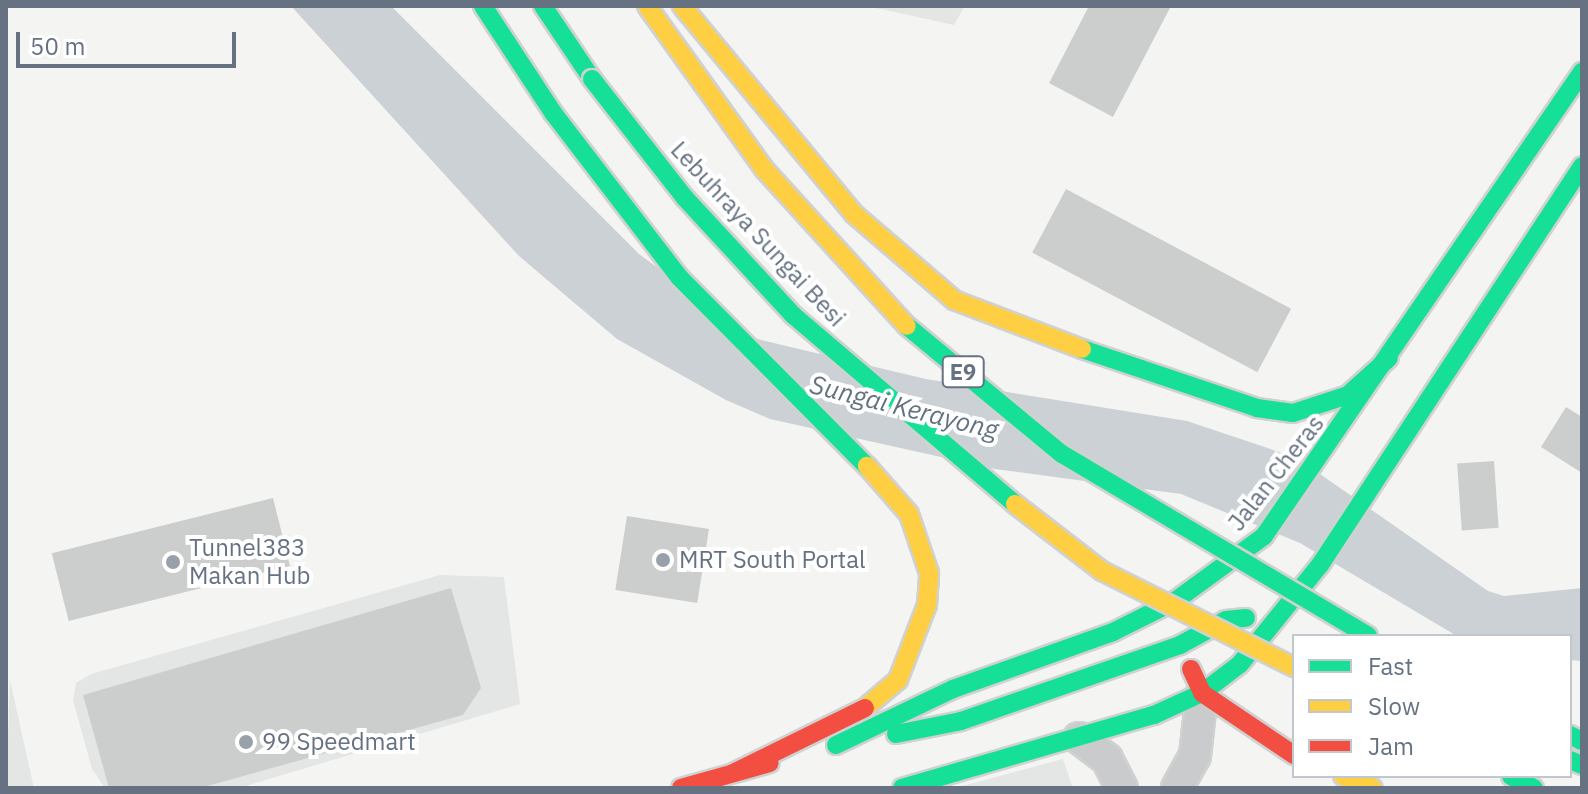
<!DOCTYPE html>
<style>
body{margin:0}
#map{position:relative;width:1588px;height:794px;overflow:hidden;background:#f4f5f3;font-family:"IBM Plex Sans",sans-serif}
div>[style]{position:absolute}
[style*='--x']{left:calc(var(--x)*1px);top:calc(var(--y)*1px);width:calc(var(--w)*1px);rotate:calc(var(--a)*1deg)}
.built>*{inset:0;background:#e4e6e6}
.water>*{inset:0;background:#cbd1d5}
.building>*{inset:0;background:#cccece;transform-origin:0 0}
.roads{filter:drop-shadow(2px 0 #d0d1d1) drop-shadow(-2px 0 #d0d1d1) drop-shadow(0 2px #d0d1d1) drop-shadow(0 -2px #d0d1d1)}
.street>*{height:30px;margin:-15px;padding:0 15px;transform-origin:15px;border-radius:15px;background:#cacbcd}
.fast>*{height:18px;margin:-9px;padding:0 9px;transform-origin:9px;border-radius:9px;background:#16e098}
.slow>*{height:18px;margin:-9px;padding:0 9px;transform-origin:9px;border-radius:9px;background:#ffcf43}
.jam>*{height:18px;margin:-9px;padding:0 9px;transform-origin:9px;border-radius:9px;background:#f24e42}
.bridges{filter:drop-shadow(2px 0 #d0d1d1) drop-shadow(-2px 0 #d0d1d1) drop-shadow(0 2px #d0d1d1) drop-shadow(0 -2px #d0d1d1)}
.fast-bridge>*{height:18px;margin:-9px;padding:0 9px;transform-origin:9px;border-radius:9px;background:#16e098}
.slow-bridge>*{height:18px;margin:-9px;padding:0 9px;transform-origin:9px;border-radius:9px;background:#ffcf43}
.dots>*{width:22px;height:22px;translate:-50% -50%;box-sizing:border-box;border:4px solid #fff;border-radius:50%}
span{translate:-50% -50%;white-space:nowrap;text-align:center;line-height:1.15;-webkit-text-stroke:8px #fff;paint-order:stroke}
.shield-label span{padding:2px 6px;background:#fff;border:2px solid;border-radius:6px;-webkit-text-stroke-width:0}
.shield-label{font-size:22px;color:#667282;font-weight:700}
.street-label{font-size:24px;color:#667282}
.poi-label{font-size:24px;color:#667282}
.left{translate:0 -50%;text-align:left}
.water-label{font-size:26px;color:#62737f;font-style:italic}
.frame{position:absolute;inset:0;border:8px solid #667282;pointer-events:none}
.legend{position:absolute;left:1292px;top:634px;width:280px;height:144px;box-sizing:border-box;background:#fff;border:2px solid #c2c7cd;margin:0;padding:10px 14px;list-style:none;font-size:24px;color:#667282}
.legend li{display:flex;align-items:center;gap:16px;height:40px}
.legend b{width:40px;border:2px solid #c2c7cd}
.scale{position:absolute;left:16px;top:32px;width:220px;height:36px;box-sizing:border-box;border:4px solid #667282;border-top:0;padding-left:10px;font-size:24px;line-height:28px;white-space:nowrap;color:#667282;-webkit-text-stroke:6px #fff;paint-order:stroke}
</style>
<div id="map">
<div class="built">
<i style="clip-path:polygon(867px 6px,965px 6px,954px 25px)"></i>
<i style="clip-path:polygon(440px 575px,504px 577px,520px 704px,239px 788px,105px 788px,92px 769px,73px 700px,76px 683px,91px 674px)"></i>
<i style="clip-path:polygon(10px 680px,34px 788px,6px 788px)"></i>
<i style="clip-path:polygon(1063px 759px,1073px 788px,955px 788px)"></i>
</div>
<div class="water">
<i style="clip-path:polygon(291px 6px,391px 6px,639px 254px,753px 338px,926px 379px,1187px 421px,1297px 458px,1488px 591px,1504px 596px,1582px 588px,1582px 661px,1570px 660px,1570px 636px,1457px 636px,1300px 543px,1181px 494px,995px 469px,770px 419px,726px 400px,617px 339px,519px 256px)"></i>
</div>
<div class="building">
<i style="clip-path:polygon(1089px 6px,1171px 6px,1113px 117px,1049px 83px)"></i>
<i style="left:1066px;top:189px;width:255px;height:72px;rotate:28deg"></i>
<i style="clip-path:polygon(1566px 407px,1582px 417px,1582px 473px,1541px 447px)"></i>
<i style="left:1494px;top:461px;width:67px;height:37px;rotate:86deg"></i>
<i style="left:273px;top:498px;width:70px;height:228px;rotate:76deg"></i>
<i style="left:627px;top:516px;width:83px;height:75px;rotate:9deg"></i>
<i style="clip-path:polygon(451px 588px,481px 688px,463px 715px,200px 788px,109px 788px,83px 695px)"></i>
</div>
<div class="roads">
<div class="street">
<i style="--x:1079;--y:738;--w:35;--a:37"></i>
<i style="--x:1107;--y:759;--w:33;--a:63"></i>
<i style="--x:1177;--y:788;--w:37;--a:-61"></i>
<i style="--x:1195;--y:756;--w:63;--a:-83.7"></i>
</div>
<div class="fast">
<i style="--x:483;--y:6;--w:129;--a:56.7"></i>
<i style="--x:554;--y:114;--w:205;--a:52.5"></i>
<i style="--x:679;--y:277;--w:267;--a:45.2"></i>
<i style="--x:543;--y:6;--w:88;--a:56.1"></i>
<i style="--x:1082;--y:349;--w:185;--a:18.6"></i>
<i style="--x:1257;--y:408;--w:36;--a:8"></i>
<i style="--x:1293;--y:413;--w:58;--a:-18.1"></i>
<i style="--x:1348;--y:395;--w:55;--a:-42.1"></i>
<i style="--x:896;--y:734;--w:66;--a:-11.3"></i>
<i style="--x:961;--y:721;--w:232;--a:-19.1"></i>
<i style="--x:1180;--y:645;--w:52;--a:-28.5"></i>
<i style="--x:1226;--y:620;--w:20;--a:-6"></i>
<i style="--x:1570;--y:735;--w:13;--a:27"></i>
<i style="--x:836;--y:745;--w:130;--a:-25.6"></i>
<i style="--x:953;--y:689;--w:170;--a:-19.6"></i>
<i style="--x:1113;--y:632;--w:69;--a:-26.6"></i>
<i style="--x:1175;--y:601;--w:110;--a:-36.1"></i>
<i style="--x:1264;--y:536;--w:563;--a:-55.58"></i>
<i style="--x:1570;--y:760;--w:13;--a:23"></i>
<i style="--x:1511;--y:776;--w:26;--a:28"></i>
<i style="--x:902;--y:788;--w:262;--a:-16.2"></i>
<i style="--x:1154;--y:715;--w:53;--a:-24.6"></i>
<i style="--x:1202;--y:693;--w:48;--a:-37.3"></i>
<i style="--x:1240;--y:664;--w:127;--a:-51.1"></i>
<i style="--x:1320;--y:565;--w:477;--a:-56.7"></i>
</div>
<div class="slow">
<i style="--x:682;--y:6;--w:270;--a:50.4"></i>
<i style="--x:854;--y:214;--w:132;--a:40.7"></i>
<i style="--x:954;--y:300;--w:137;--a:20.9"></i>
<i style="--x:865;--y:708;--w:43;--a:-40.3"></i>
<i style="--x:898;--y:680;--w:80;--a:-68.9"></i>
<i style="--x:927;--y:605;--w:32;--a:-86"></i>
<i style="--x:929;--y:573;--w:62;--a:-108.7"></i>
<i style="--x:909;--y:514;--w:64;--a:-131.2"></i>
<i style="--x:1343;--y:776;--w:32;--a:22"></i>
</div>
<div class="jam">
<i style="--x:1191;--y:669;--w:26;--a:65"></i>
<i style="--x:1202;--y:693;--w:111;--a:34"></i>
<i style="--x:733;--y:773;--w:147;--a:-26.2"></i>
<i style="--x:681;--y:788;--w:92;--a:-15.7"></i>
</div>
</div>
<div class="bridges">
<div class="fast-bridge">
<i style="--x:592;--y:79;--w:151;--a:52"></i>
<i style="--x:685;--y:198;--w:159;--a:47.3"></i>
<i style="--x:793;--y:315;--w:292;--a:40.4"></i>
<i style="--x:907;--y:326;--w:201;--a:39.6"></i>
<i style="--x:1062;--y:454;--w:356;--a:30.7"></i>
</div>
<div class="slow-bridge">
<i style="--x:647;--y:6;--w:201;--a:54.3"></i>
<i style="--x:764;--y:169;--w:212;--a:47.7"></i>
<i style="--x:1015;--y:504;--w:110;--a:37.6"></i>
<i style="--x:1102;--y:571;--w:215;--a:26.6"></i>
</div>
</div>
<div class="dots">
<i style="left:663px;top:560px;background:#98a0aa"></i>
<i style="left:173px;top:562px;background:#98a0aa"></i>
<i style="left:246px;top:742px;background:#98a0aa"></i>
</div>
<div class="shield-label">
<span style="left:963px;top:372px">E9</span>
</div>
<div class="street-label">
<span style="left:758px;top:234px;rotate:47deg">Lebuhraya Sungai Besi</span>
<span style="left:1276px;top:473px;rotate:-52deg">Jalan Cheras</span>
</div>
<div class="poi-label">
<span class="left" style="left:189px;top:562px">Tunnel383<br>Makan Hub</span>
<span class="left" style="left:679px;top:560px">MRT South Portal</span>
<span class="left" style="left:262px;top:742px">99 Speedmart</span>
</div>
<div class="water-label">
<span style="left:904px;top:407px;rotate:14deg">Sungai Kerayong</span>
</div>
<div class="frame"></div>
<ul class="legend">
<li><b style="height:10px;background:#16e098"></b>Fast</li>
<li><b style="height:10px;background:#ffcf43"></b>Slow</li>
<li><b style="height:10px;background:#f24e42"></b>Jam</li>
</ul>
<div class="scale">50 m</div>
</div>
